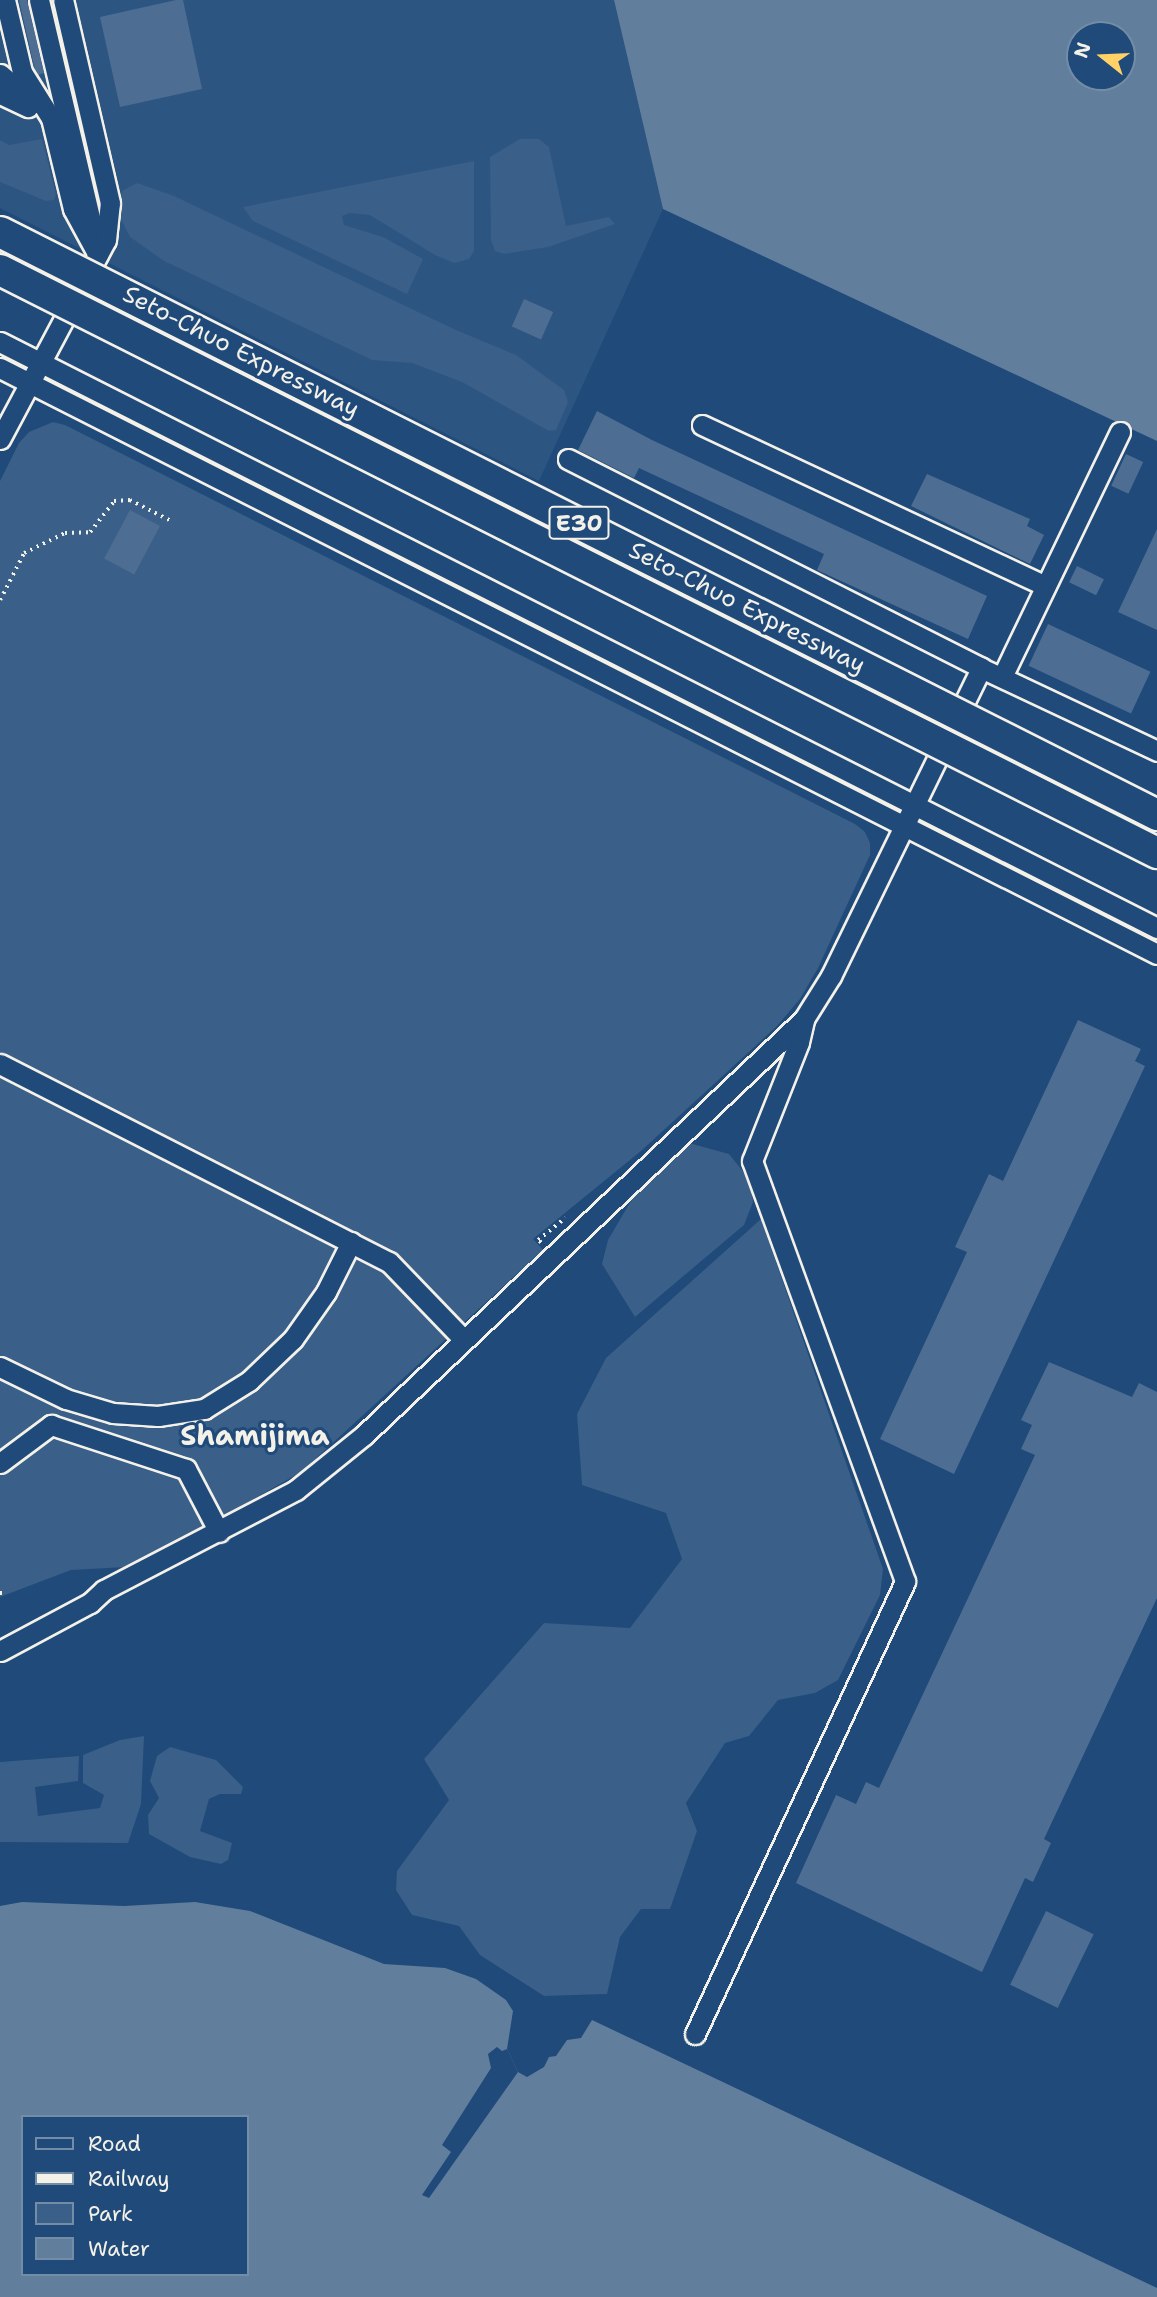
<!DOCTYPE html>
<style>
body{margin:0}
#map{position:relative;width:1157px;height:2297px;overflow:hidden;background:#1f4a7a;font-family:"Shantell Sans",sans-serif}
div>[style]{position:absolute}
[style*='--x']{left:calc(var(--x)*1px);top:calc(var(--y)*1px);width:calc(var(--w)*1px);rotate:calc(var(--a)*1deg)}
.built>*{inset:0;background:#2d5581}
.green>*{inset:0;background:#3a5f88}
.water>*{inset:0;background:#627e9d}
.pier>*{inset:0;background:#1f4a7a}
.building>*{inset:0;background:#4d6e92;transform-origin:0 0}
.path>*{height:3.5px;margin-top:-1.75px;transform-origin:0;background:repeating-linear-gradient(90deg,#f4f1e8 0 2px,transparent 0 7px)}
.roads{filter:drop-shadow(2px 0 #f4f1e8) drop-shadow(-2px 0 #f4f1e8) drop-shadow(0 2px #f4f1e8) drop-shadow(0 -2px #f4f1e8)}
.minor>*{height:19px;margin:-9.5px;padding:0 9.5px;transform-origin:9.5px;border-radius:9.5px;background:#1f4a7a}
.rail>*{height:5px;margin:-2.5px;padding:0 2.5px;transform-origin:2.5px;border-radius:2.5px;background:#f4f1e8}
.bridges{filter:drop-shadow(2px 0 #f4f1e8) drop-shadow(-2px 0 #f4f1e8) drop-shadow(0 2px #f4f1e8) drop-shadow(0 -2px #f4f1e8)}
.highway-bridge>*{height:30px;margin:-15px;padding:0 15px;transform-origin:15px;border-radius:15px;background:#1f4a7a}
span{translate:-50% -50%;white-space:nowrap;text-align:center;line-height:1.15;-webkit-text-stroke:6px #1f4a7a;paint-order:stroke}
.shield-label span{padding:2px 5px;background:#1f4a7a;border:2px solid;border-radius:5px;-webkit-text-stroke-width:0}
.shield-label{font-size:23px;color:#f4f1e8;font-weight:700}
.street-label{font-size:24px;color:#f4f1e8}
.quarter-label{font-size:28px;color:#f4f1e8;font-weight:700}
.legend{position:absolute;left:21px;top:2115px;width:228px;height:161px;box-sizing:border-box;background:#1f4a7a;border:2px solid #748da6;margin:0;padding:9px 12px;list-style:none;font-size:21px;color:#f4f1e8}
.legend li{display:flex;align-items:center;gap:14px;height:35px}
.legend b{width:35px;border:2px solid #748da6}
.north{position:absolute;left:1066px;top:21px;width:70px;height:70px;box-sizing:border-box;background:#1f4a7a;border:2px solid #748da6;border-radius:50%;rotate:288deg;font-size:19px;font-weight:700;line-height:28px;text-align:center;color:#f4f1e8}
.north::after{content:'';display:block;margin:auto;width:24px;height:32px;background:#ffd166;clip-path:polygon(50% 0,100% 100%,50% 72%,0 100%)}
</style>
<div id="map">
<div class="built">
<i style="clip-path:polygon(0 0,614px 0,663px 209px,539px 481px,0 208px)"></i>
</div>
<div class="green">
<i style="clip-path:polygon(42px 139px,56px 194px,54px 200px,46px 201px,0 182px,0 140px,9px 145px)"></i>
<i style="clip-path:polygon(520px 139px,539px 139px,549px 147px,566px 226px,609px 217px,615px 224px,548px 247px,504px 254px,495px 251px,491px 240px,490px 157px)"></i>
<i style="clip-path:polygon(474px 161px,474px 251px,469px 259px,454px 263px,435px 255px,370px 215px,350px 213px,342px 216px,344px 225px,383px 237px,423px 259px,407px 294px,253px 221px,243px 207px)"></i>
<i style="clip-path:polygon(137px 183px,174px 196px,456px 330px,516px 355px,564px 390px,568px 402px,556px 430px,549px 431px,462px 382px,412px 363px,372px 360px,164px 261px,130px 237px,119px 215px,122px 191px)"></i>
<i style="clip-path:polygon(53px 422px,65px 425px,855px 824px,865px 832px,870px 843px,870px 855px,818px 968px,800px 999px,777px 1026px,641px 1151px,533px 1239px,543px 1250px,301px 1472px,194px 1533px,126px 1567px,71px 1570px,0 1597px,0 481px,19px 443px,29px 432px)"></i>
<i style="clip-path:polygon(689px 1143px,729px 1154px,751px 1181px,753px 1202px,744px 1225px,635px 1317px,602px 1264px,608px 1240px,635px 1194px)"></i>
<i style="clip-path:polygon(761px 1219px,883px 1569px,880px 1595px,838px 1680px,815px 1693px,778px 1700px,749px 1736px,725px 1743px,686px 1803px,697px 1831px,670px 1909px,641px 1909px,620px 1937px,607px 1994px,544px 1996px,480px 1955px,459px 1926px,412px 1915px,396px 1890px,397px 1871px,449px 1800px,424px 1759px,544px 1623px,630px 1628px,682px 1559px,666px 1513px,582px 1485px,577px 1414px,606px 1358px)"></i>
<i style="clip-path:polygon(144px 1736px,141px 1804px,128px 1843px,0 1842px,0 1762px,79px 1756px,78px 1781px,35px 1787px,38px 1816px,100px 1808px,104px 1795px,83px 1783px,83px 1755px,120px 1740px)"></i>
<i style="clip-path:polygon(170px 1747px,216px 1760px,243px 1787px,241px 1794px,220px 1794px,209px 1799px,200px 1831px,232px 1843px,228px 1860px,221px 1864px,190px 1857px,149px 1834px,148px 1815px,159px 1798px,150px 1781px,157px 1756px)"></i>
</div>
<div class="water">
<i style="clip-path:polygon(evenodd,614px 0,1157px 0,1157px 441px,663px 209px,614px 0,1080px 35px,1122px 35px,1122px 77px,1080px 77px,1080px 35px)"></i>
<i style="clip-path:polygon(evenodd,22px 1902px,124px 1906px,195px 1902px,250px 1911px,384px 1964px,445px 1968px,476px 1979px,506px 2000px,513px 2011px,507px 2049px,518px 2072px,527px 2077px,544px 2067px,549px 2057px,556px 2056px,567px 2040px,581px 2038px,592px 2020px,1157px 2288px,1157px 2297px,0 2297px,0 1906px,22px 1902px,23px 2117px,247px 2117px,247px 2274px,23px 2274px,23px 2117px)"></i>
</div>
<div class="pier">
<i style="clip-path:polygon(497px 2047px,502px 2051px,507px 2049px,518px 2072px,429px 2198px,422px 2195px,451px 2152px,442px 2145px,491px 2068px,488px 2054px)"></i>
</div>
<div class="building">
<i style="clip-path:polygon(19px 0,27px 0,44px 73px,38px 75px,35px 70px)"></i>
<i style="clip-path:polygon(176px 0,183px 0,202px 89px,120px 107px,100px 17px)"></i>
<i style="left:524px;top:299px;width:32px;height:30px;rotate:24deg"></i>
<i style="clip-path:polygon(597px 411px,652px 440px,987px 596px,968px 639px,817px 570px,824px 554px,639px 468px,634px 478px,578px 450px)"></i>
<i style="left:1126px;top:454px;width:19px;height:35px;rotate:25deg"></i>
<i style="clip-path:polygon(927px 474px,1030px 519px,1027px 526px,1044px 535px,1030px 564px,911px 506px)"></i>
<i style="left:130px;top:510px;width:34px;height:55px;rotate:28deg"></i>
<i style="clip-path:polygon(1157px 529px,1157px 630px,1118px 612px)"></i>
<i style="left:1077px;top:566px;width:30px;height:18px;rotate:26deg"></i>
<i style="left:1048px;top:624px;width:113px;height:46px;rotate:25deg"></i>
<i style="clip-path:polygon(1078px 1020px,1141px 1049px,1135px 1061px,1145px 1066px,954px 1474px,880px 1439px,967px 1252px,955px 1247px,989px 1174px,1003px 1181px)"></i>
<i style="clip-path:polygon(1049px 1362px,1132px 1397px,1139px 1383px,1157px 1392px,1157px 1598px,1044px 1839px,1051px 1843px,1033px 1882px,1025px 1878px,982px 1972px,796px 1883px,836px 1795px,856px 1804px,866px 1782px,879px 1788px,1035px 1455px,1021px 1449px,1032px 1425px,1021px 1420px)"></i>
<i style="left:1046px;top:1911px;width:53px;height:82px;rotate:26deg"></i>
</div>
<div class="path">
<i style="--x:0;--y:600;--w:53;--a:-62.9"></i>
<i style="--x:24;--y:553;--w:46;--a:-26"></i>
<i style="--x:65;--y:533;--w:25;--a:-2"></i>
<i style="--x:90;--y:532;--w:39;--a:-52"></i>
<i style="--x:114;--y:501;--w:16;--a:-4"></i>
<i style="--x:130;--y:500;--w:48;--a:27.1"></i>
<i style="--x:541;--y:1243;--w:4;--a:-135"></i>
<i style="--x:538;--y:1240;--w:35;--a:-39"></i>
<i style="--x:0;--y:1593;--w:3;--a:0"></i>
</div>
<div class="roads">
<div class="minor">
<i style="--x:5;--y:0;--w:74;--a:76.7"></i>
<i style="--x:22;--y:72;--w:54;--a:57.8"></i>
<i style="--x:51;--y:118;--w:94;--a:76.4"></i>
<i style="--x:73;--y:209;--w:52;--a:61.5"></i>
<i style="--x:39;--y:0;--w:237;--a:76.8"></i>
<i style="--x:0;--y:74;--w:45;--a:40.5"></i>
<i style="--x:0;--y:94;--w:31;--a:25"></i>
<i style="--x:0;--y:342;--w:1297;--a:26.86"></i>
<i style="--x:0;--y:368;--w:1297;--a:26.86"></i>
<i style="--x:702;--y:425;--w:379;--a:25.1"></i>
<i style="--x:0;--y:439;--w:225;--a:-62"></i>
<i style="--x:106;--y:240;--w:37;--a:-84"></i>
<i style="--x:110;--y:203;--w:208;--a:-103"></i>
<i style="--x:568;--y:459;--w:463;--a:26.8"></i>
<i style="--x:981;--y:668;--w:195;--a:25.2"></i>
<i style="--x:1002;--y:677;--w:272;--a:-64.3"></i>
<i style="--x:0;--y:1064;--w:436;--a:27"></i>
<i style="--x:389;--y:1262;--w:107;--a:46.1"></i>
<i style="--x:0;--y:1367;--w:73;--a:25.9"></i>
<i style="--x:66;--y:1399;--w:49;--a:16.6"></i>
<i style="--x:113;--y:1413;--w:45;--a:3.8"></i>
<i style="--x:158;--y:1416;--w:47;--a:-8.7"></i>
<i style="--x:204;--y:1409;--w:53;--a:-31.9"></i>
<i style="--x:249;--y:1381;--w:61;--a:-43.7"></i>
<i style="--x:293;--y:1339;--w:57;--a:-54.9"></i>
<i style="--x:326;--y:1292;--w:56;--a:-63.4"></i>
<i style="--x:0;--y:1463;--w:64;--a:-36.7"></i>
<i style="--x:51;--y:1425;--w:142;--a:18.1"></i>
<i style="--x:186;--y:1469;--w:71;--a:62.4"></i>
<i style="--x:0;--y:1651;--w:102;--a:-28.1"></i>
<i style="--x:90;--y:1603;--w:19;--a:-43"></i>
<i style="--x:104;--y:1590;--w:216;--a:-27.5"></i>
<i style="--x:296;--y:1490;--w:87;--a:-39"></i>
<i style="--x:364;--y:1435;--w:606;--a:-43.39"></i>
<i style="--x:804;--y:1019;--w:51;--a:-57.9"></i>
<i style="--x:831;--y:976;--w:343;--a:-64"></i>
<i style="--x:695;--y:2034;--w:499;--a:-65.1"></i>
<i style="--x:905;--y:1581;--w:447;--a:-110"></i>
<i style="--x:752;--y:1161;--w:128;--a:-68.4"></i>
<i style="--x:799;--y:1042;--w:23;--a:-77"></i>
</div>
</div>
<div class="rail">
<i style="--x:0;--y:254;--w:1296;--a:26.78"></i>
</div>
<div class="bridges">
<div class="highway-bridge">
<i style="--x:0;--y:232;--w:1296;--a:26.74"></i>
<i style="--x:0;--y:270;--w:1296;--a:26.74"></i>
</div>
</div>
<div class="shield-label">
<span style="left:579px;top:523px">E30</span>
</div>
<div class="street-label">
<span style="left:241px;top:352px;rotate:27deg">Seto-Chuo Expressway</span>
<span style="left:747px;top:608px;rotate:27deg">Seto-Chuo Expressway</span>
</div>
<div class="quarter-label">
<span style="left:255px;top:1435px">Shamijima</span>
</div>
<ul class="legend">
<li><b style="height:9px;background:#1f4a7a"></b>Road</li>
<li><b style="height:9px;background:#f4f1e8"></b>Railway</li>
<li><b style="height:19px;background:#3a5f88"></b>Park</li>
<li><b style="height:19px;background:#627e9d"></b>Water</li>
</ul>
<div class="north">N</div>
</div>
